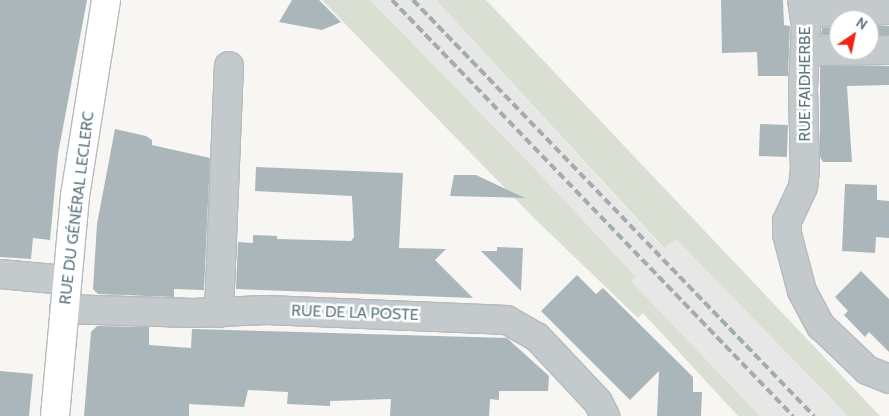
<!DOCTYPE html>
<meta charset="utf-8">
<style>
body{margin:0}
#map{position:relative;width:889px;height:416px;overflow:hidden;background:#f7f6f3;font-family:Cabin,sans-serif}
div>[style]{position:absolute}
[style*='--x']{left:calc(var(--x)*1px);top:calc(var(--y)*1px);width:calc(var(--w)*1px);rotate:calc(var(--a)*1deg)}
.built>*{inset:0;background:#e7e8e6}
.green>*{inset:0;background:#d9dfd3}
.building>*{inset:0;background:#aab6b9;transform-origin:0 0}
.roads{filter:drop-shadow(1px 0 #b4bbbe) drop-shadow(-1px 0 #b4bbbe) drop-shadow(0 1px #b4bbbe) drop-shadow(0 -1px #b4bbbe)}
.minor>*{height:28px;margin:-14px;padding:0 14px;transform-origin:14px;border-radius:14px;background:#c4c9cc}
.major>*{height:28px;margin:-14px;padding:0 14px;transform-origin:14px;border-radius:14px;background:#fff}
.rail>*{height:4px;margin-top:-2px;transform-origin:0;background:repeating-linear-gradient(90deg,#a2acaf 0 8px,transparent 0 12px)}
span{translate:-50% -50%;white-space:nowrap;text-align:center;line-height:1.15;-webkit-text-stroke:5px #fff;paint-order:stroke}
.street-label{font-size:16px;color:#5f7881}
.north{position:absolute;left:829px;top:10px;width:50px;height:50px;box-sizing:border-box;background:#fff;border:1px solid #bfc9cd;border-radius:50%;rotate:34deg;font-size:14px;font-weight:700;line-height:20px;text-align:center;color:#5f7881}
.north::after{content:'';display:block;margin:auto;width:18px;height:22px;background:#f22217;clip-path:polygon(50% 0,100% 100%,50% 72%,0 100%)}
</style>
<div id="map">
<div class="built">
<i style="clip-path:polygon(370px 0,436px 0,663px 248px,676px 239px,848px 416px,760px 416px,631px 281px,636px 277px,537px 171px)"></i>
</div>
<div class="green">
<i style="clip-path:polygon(322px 0,370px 0,537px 171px,636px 277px,631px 281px,760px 416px,738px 416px,643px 313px,638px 318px,534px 218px)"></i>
<i style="clip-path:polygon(436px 0,486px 0,880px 416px,848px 416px,676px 239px,664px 248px)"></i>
</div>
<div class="building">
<i style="clip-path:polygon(0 0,87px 0,58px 154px,50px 240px,33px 238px,31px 259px,0 257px)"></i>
<i style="clip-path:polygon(292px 0,319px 0,341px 22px,322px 30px,279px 22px)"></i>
<i style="clip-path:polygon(721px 0,783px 0,784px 25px,790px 26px,788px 76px,758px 76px,757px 52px,722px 53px)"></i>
<i style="left:869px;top:26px;width:20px;height:9px"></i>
<i style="clip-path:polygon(839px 27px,839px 35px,821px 35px,822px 28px)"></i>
<i style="clip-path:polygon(820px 66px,889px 66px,889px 85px,847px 86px,852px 162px,823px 162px,820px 157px)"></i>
<i style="left:760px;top:124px;width:28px;height:32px;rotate:2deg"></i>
<i style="clip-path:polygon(115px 129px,146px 136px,152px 140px,152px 145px,210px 158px,204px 290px,174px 289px,174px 297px,98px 294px,93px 289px,97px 224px)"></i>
<i style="clip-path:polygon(256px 167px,403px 173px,399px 248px,446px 249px,435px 260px,473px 298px,236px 289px,238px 242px,253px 243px,253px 235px,277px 236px,277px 239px,351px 241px,354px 237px,352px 196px,255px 191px)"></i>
<i style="clip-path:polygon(454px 175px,476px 175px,525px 198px,450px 196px)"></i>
<i style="clip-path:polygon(845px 184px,877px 185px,877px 200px,889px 201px,889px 238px,876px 237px,875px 253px,842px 251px)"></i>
<i style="clip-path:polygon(497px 247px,523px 248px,521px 291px,481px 251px,497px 251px)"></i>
<i style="clip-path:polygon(861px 271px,889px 299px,889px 352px,869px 332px,865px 337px,844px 315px,848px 311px,835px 297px)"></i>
<i style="clip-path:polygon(577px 275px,596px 294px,603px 288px,693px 377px,693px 392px,702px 392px,701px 416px,657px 416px,659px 371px,630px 400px,541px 311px)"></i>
<i style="clip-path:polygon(97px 326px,149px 327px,149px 345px,191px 348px,192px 329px,507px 338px,549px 376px,548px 391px,499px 391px,499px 400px,490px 399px,489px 416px,390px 416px,391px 399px,330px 401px,330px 406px,287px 404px,288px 392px,248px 390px,244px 407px,189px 404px,189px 416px,84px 416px,91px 332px)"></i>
<i style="clip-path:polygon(0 371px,33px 374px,29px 416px,0 416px)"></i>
</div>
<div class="roads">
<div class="minor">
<i style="--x:802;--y:0;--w:25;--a:81"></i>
<i style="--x:806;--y:25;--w:64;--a:92.7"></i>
<i style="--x:803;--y:89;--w:80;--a:88.6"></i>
<i style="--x:805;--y:169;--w:18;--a:96"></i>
<i style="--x:803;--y:187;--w:38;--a:115"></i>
<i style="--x:787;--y:221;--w:13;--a:90"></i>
<i style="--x:787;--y:234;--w:59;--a:75.3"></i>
<i style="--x:802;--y:291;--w:40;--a:62"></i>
<i style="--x:821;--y:326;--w:64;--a:43.7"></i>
<i style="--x:867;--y:370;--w:24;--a:22"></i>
<i style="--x:804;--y:13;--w:85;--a:-2"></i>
<i style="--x:807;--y:51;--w:82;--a:-0.7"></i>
<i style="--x:0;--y:274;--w:65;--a:5.3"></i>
<i style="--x:64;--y:309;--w:129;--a:1.8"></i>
<i style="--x:193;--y:313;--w:74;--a:-2.3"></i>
<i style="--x:267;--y:310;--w:240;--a:2.4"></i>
<i style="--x:507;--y:320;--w:34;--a:30"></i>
<i style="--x:537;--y:337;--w:89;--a:46.8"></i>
<i style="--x:598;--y:402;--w:16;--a:63"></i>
<i style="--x:219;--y:313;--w:247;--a:-87.7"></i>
</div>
<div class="major">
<i style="--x:55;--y:416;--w:221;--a:-84.8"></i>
<i style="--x:75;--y:196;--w:198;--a:-81"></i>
</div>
</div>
<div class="rail">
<i style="--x:392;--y:0;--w:578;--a:46.05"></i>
<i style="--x:413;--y:0;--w:578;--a:46.05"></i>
</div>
<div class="street-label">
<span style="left:805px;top:84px;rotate:-90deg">RUE FAIDHERBE</span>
<span style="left:77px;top:208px;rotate:-83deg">RUE DU GÉNÉRAL LECLERC</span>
<span style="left:355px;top:313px;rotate:2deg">RUE DE LA POSTE</span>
</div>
<div class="north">N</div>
</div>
